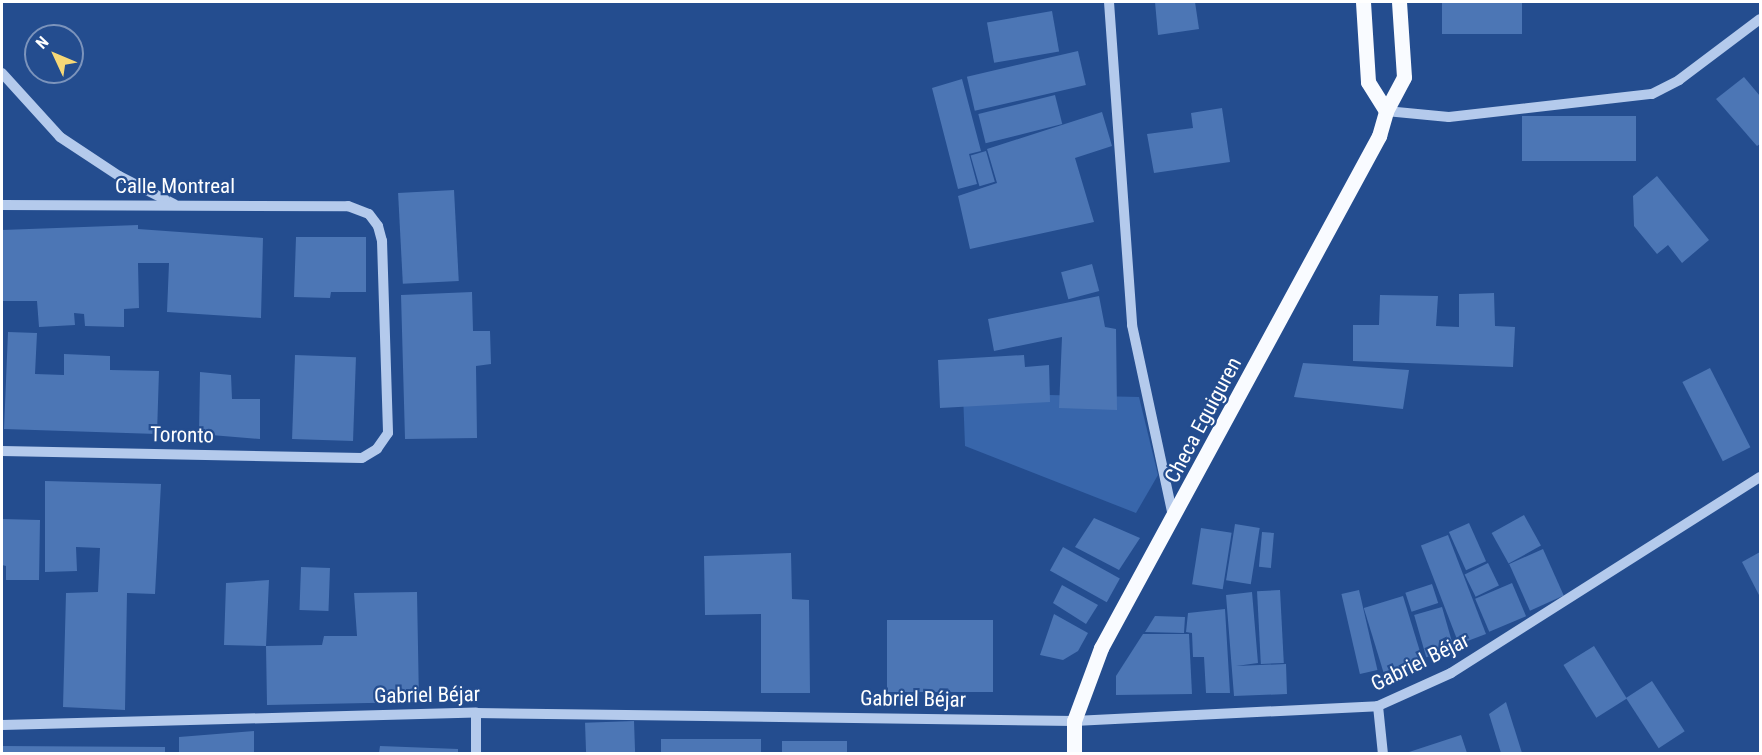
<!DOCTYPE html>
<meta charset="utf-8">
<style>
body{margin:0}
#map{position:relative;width:1762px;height:755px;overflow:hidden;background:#244d8f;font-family:"Roboto Condensed",sans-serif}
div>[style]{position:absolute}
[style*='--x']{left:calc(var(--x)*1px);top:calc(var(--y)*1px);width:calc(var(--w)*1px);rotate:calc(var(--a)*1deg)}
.green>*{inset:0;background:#3866ab}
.building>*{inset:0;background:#4c76b5;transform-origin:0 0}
.minor>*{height:10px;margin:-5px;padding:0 5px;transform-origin:5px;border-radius:5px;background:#b4caec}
.major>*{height:15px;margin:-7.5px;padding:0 7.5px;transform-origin:7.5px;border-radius:7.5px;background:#f9fbff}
span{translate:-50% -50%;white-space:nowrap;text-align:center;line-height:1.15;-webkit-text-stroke:4.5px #244d8f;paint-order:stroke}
.street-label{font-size:21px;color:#fff}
.frame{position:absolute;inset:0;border:3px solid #fff;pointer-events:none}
.north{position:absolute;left:24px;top:24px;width:60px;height:60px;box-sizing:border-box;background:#244d8f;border:2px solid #7c94bc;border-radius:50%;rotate:314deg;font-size:16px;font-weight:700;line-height:24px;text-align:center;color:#fff}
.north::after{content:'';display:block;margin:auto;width:21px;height:27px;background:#f6d877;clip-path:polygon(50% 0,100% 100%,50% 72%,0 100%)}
</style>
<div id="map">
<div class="green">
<i style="clip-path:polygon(963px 393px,1139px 397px,1158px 475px,1136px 513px,965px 446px)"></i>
</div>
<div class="building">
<i style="clip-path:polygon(1155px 2px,1195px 2px,1199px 29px,1158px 35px)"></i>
<i style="left:1442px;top:2px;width:80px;height:32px"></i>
<i style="left:1052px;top:11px;width:41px;height:66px;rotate:80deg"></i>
<i style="left:1078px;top:51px;width:35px;height:114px;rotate:77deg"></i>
<i style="clip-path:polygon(1744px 77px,1760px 96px,1760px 144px,1757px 146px,1716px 99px)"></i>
<i style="clip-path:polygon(962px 79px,981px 151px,969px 154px,977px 184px,958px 189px,932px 88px)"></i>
<i style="left:1055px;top:95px;width:30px;height:79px;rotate:76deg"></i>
<i style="clip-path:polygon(1222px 108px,1230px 162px,1154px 173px,1147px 134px,1193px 128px,1191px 113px)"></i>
<i style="clip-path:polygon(1102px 112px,1112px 146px,1075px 158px,1094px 222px,970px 249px,958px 196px,997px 183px,987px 149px)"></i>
<i style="left:1636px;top:116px;width:45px;height:114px;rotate:90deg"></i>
<i style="left:986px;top:151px;width:32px;height:16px;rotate:74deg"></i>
<i style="clip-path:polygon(1657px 176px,1709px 240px,1682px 263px,1668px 245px,1657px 254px,1634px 226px,1633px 196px)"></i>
<i style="left:454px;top:190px;width:91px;height:56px;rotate:87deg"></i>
<i style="clip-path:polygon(138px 225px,138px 229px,263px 238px,261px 318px,167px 312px,169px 263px,138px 263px,139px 308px,124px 309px,124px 327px,85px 326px,84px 314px,74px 313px,75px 325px,39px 327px,37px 301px,2px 301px,2px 230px)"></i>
<i style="clip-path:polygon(296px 237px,366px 237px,366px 292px,331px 292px,330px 298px,294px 297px)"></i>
<i style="left:1092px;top:264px;width:28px;height:32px;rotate:75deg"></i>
<i style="clip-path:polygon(472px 292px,473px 331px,490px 331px,491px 364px,476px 366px,477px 438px,405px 439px,401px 295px)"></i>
<i style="clip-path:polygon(1494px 293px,1495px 326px,1515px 327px,1513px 367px,1353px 361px,1353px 325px,1379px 325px,1380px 295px,1438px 296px,1436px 326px,1459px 327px,1459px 294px)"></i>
<i style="clip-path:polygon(1099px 296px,1105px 327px,1116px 329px,1117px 410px,1059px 408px,1062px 337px,994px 351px,988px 319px)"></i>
<i style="clip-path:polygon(8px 332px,37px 333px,35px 374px,64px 375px,64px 354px,110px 356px,110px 370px,159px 371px,157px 434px,4px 429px)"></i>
<i style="left:295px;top:355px;width:61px;height:84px;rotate:2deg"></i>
<i style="clip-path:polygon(1024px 355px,1025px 367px,1049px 365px,1050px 402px,940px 408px,938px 360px)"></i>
<i style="clip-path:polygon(1303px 363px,1409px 370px,1403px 409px,1294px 397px)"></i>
<i style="left:1710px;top:368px;width:89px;height:31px;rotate:63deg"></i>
<i style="clip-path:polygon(200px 372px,231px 375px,232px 399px,260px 399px,260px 439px,199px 434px)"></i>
<i style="clip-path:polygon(45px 481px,161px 484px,155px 594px,127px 593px,125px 710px,63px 707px,66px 593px,98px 592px,100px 548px,76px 547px,77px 571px,45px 572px)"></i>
<i style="left:1524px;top:515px;width:35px;height:37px;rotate:61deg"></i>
<i style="clip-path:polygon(1094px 518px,1140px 538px,1119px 570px,1075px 547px)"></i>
<i style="clip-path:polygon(2px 519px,40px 520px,39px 580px,6px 580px,6px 566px,2px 565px)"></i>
<i style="left:1469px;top:523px;width:42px;height:22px;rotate:66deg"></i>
<i style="left:1235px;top:524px;width:25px;height:57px;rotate:9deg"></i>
<i style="left:1201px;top:528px;width:31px;height:57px;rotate:9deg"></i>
<i style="left:1262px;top:532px;width:12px;height:35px;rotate:5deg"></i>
<i style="left:1448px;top:535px;width:106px;height:29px;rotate:69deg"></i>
<i style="left:1063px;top:547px;width:65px;height:27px;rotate:29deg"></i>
<i style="left:1543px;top:549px;width:51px;height:37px;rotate:66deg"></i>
<i style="clip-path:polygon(1760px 552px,1760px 597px,1742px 562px)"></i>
<i style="clip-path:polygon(791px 553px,792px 599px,809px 600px,810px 693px,761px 693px,761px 614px,705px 615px,704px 556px)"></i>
<i style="left:1488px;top:563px;width:25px;height:26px;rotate:64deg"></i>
<i style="left:301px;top:567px;width:29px;height:43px;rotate:2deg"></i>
<i style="clip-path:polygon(269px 580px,266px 646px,322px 645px,324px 636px,357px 636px,354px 593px,417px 592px,419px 702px,267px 705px,266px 646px,224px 645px,226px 583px)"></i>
<i style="left:1512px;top:583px;width:36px;height:40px;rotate:67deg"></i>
<i style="left:1432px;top:584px;width:20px;height:28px;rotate:72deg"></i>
<i style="clip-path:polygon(1062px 585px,1098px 605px,1086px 624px,1053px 603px)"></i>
<i style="left:1280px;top:590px;width:73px;height:23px;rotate:87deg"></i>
<i style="left:1359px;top:590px;width:82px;height:18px;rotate:77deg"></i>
<i style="clip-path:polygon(1252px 592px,1258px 663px,1236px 666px,1286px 664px,1287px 694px,1234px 696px,1226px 595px)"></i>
<i style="left:1403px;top:596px;width:67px;height:41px;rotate:73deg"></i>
<i style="left:1442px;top:607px;width:44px;height:29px;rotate:74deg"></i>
<i style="clip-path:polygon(1225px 609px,1230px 693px,1206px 693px,1204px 657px,1193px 657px,1192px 633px,1186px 632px,1188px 613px)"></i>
<i style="clip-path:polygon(1054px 614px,1088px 633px,1078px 651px,1063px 660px,1040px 655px)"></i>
<i style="clip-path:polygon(1155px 616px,1185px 617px,1184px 633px,1145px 632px)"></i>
<i style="left:993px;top:620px;width:72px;height:106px;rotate:90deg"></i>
<i style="clip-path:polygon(1143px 634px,1189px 634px,1192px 694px,1116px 695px,1116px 676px)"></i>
<i style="left:1594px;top:646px;width:62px;height:36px;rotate:58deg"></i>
<i style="left:1652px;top:681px;width:60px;height:31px;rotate:57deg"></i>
<i style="clip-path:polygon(1506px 702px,1522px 753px,1501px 753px,1489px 714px)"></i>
<i style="left:634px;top:721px;width:32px;height:49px;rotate:88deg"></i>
<i style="clip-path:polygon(254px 731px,254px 753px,179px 753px,179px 737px)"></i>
<i style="clip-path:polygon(1461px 735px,1467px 753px,1406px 753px)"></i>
<i style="left:761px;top:739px;width:14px;height:100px;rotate:90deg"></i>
<i style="left:847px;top:741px;width:12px;height:65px;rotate:90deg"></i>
<i style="clip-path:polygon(2px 746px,165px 747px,165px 753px,2px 753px)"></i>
<i style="clip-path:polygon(380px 746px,458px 749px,458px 753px,379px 753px)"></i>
</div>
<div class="minor">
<i style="--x:1109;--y:2;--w:324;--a:85.9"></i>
<i style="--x:1132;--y:325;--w:196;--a:77.9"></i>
<i style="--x:2;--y:73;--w:86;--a:47.8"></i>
<i style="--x:60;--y:137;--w:71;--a:33.5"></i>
<i style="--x:119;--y:176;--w:62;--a:27"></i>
<i style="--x:1386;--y:111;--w:63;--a:5.4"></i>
<i style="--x:1449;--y:117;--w:204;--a:-6.5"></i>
<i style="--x:1652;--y:94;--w:30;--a:-27"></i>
<i style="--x:1679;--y:80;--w:101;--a:-37"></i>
<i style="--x:2;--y:205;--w:346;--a:0.2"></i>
<i style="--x:348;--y:206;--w:22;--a:21"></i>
<i style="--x:369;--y:214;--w:15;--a:53"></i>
<i style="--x:378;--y:226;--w:16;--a:75"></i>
<i style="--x:382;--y:241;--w:192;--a:88.2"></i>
<i style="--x:388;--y:433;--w:19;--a:125"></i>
<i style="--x:377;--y:449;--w:17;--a:149"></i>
<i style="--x:362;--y:458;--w:360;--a:-178.9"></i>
<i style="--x:1378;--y:706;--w:48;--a:84.1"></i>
<i style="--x:2;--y:725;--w:474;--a:-1.5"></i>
<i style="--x:476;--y:713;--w:598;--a:0.77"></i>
<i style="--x:1074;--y:721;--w:304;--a:-2.8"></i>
<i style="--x:1378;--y:706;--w:80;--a:-24.3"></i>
<i style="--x:1451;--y:673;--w:366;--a:-32.4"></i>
<i style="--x:476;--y:754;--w:41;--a:-90"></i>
</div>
<div class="major">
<i style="--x:1363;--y:2;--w:80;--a:86.4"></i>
<i style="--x:1368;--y:82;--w:34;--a:58"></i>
<i style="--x:1386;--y:111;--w:38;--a:-62"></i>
<i style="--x:1404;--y:77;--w:75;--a:-93.8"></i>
<i style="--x:1074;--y:754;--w:33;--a:-90"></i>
<i style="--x:1074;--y:721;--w:78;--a:-69.7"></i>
<i style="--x:1101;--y:648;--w:583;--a:-61.5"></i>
<i style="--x:1379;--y:136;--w:26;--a:-74"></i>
</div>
<div class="street-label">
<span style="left:175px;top:186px">Calle Montreal</span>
<span style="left:1203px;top:420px;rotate:-62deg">Checa Eguiguren</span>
<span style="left:182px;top:435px;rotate:1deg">Toronto</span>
<span style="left:1420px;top:662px;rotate:-26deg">Gabriel Béjar</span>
<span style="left:427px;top:695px;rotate:-1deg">Gabriel Béjar</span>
<span style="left:913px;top:699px;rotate:1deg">Gabriel Béjar</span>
</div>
<div class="frame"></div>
<div class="north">N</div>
</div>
